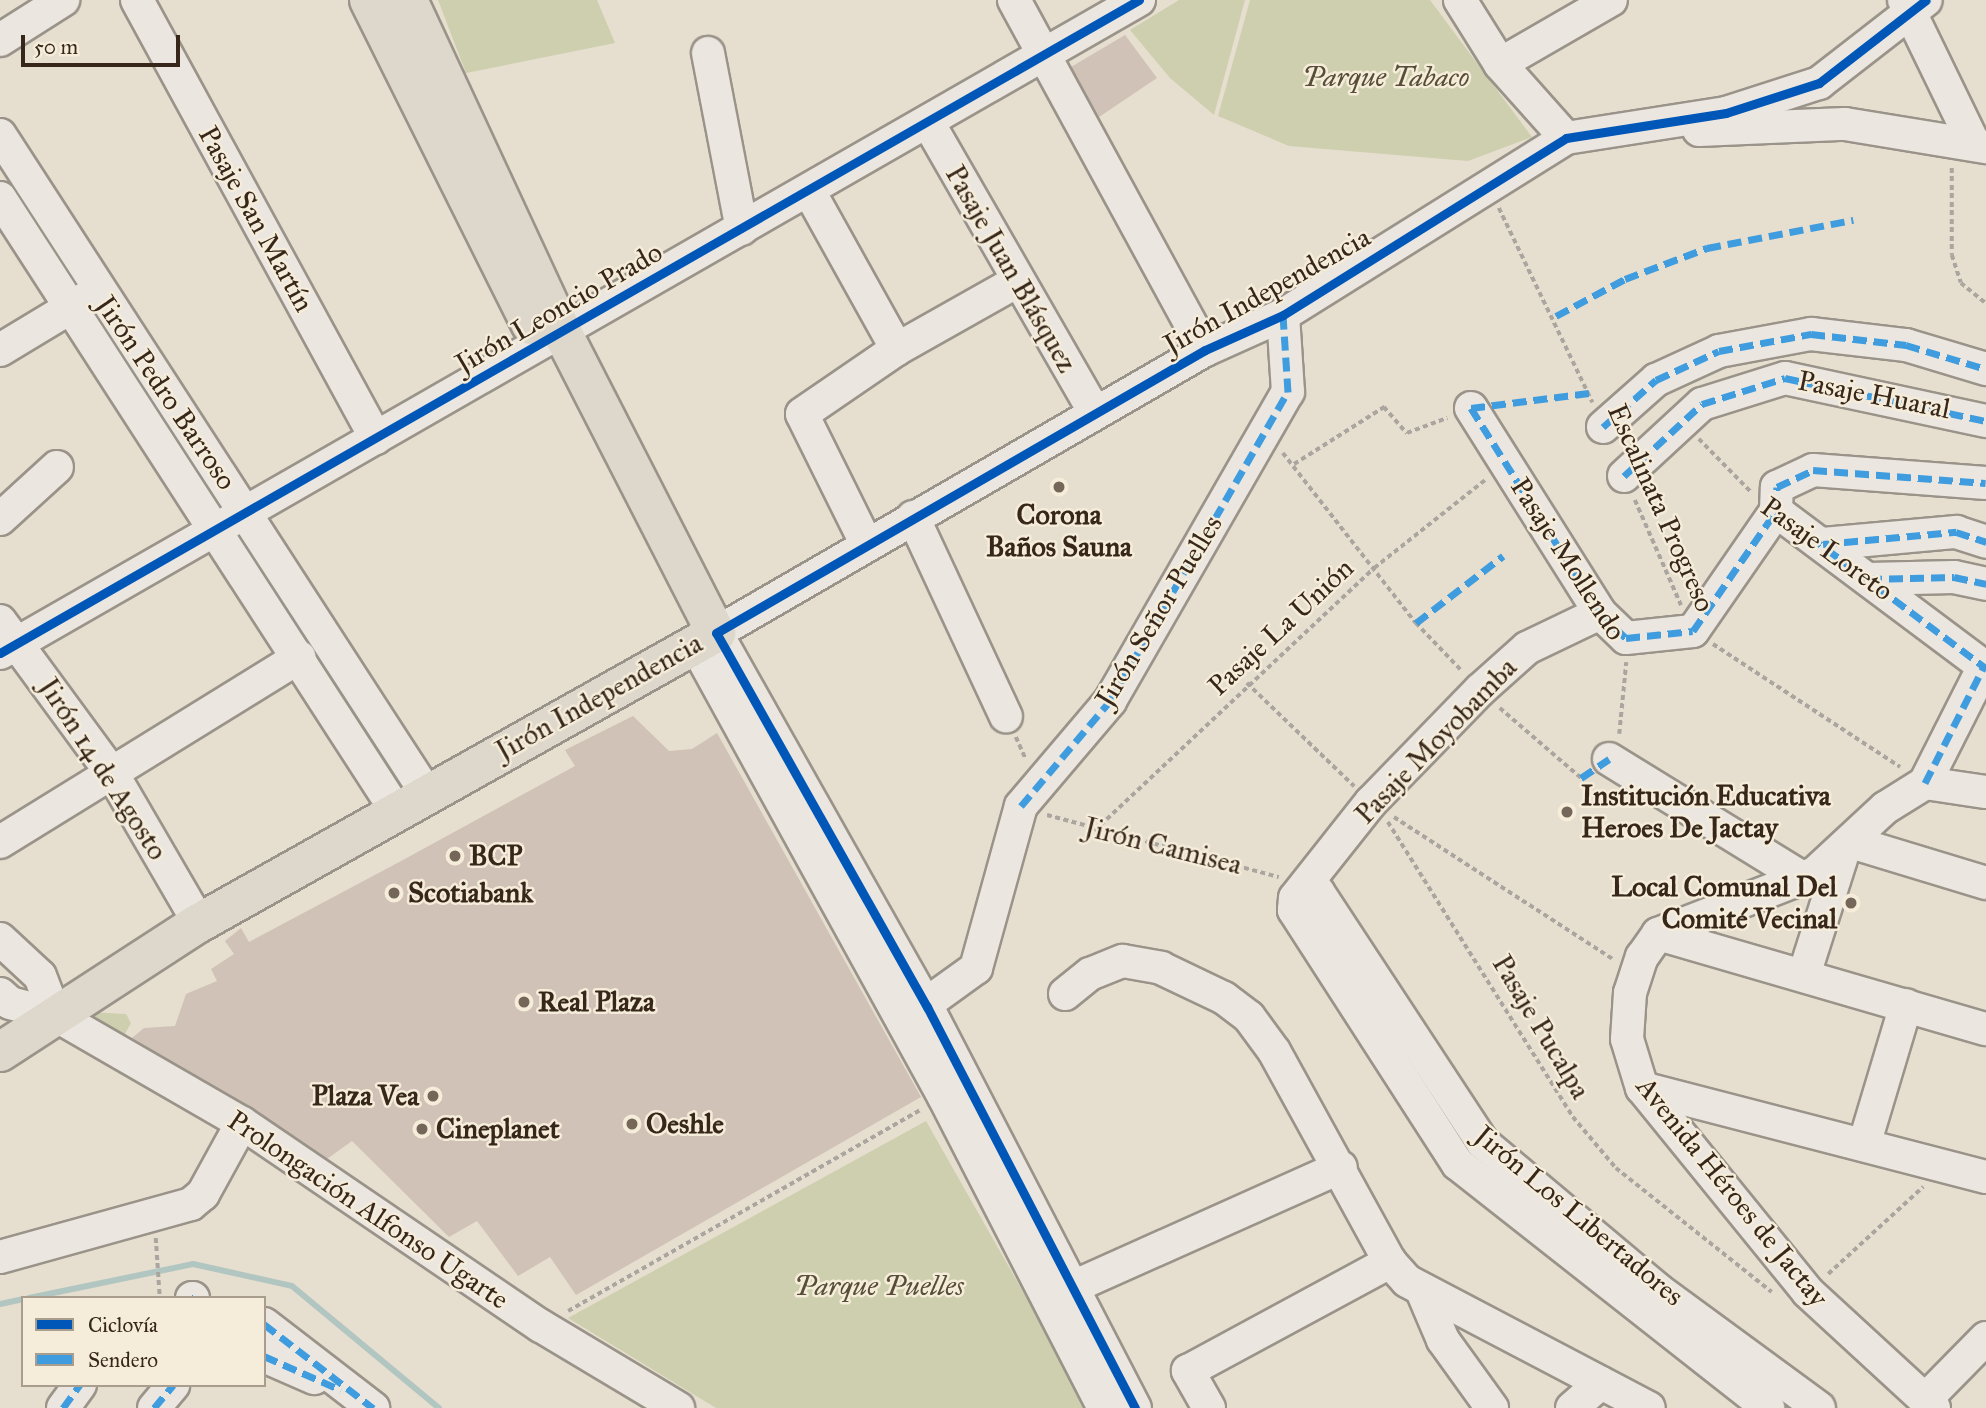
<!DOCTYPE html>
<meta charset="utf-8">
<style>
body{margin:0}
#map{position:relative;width:1986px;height:1408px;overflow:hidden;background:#e6decf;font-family:"IM FELL Great Primer",serif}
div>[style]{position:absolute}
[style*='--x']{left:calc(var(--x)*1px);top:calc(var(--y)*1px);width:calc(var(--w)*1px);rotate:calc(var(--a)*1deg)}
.green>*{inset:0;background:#cecfae}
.stream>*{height:6px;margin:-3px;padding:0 3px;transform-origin:3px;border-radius:3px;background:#b2c6c1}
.building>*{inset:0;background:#d0c2b6}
.path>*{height:3.5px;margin-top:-1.75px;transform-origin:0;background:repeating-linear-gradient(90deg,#aaa69f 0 5px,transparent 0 8.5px)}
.roads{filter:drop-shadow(2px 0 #9a9389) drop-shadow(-2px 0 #9a9389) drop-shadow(0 2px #9a9389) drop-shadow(0 -2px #9a9389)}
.minor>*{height:32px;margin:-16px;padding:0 16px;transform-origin:16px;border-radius:16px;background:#ebe7e0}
.major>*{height:38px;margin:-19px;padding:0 19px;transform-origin:19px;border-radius:19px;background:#ded7cb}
.quiet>*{height:7px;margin-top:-3.5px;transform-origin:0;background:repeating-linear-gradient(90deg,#3e9cdf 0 14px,transparent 0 21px)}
.cycleway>*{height:9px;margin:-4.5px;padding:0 4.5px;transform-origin:4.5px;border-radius:4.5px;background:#0057b8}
.dots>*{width:19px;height:19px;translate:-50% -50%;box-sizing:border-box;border:4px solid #f5ecda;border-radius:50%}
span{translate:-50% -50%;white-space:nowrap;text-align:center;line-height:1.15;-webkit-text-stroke:5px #f5ecda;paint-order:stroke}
.park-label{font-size:28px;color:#584e38;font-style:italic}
.street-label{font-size:28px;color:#37271a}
.poi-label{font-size:28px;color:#37271a;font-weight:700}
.left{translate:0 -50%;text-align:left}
.right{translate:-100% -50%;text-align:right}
.legend{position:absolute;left:21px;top:1296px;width:245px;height:91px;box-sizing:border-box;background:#f5ecda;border:2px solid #a99d8d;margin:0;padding:9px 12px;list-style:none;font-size:21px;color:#37271a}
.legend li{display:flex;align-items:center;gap:14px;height:35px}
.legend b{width:35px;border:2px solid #a99d8d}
.scale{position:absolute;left:21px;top:35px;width:159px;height:32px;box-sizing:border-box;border:4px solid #37271a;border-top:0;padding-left:9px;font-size:21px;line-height:24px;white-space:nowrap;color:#37271a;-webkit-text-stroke:5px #f5ecda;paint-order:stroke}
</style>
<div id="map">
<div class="green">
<i style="clip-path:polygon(438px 0,597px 0,615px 43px,466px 73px)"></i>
<i style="clip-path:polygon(1179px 0,1245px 0,1214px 115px,1170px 78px,1130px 30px)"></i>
<i style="clip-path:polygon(1250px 0,1430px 0,1532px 137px,1468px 161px,1289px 146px,1218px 116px)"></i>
<i style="clip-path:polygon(89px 1012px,126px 1014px,131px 1023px,121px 1041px,83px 1018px)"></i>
<i style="clip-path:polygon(926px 1121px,1089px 1408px,716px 1408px,568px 1318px)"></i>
</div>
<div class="stream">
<i style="--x:29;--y:1298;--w:167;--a:-11.7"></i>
<i style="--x:193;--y:1264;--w:101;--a:12.5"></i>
<i style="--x:292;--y:1286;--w:191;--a:39.7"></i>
<i style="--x:0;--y:1304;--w:24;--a:-12"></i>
</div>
<div class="building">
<i style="clip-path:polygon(1125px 35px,1157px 78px,1099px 117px,1071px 67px)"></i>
<i style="clip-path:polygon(633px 716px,669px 751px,692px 749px,717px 733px,921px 1097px,576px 1295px,550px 1257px,518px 1276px,477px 1221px,449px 1237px,352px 1141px,327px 1159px,132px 1038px,144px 1028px,175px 1026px,186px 994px,217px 981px,211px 969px,234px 954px,225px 941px,241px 928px,249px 942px,403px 860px,575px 766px,565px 750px)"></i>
</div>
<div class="path">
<i style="--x:1952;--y:168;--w:87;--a:90"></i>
<i style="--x:1952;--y:255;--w:29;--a:72"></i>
<i style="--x:1961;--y:283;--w:32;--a:39"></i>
<i style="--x:1499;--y:208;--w:216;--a:64.3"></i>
<i style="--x:1699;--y:439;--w:76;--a:45.5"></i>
<i style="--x:1283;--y:453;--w:216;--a:52"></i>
<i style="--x:1416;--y:623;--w:66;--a:46.2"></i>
<i style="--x:1294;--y:464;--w:107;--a:-32.3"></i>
<i style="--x:1384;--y:407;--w:35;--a:49"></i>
<i style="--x:1407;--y:433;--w:43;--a:-20.6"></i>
<i style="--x:1635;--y:500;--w:115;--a:66.3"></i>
<i style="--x:1713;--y:644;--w:224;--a:33.3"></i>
<i style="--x:1247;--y:683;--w:149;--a:43.9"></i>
<i style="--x:1500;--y:708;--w:107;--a:40.8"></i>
<i style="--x:1619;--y:734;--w:72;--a:-84.4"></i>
<i style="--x:1016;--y:737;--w:24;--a:66"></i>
<i style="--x:1047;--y:815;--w:240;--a:15"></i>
<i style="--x:1394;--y:817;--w:262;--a:33"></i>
<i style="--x:1388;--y:822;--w:348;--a:57.9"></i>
<i style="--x:1573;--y:1117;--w:67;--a:49.9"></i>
<i style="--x:1616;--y:1168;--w:199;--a:38.5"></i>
<i style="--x:1094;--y:831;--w:384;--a:-43.2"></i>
<i style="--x:1374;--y:568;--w:142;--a:-38.4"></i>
<i style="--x:156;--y:1238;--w:60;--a:86.2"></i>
<i style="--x:1828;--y:1274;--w:129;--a:-42.5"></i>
<i style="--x:568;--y:1311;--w:406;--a:-29.7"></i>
</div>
<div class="roads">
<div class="minor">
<i style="--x:137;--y:0;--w:499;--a:61.4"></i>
<i style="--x:1014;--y:0;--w:399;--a:61.4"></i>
<i style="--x:1460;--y:0;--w:75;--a:58"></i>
<i style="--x:1500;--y:64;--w:99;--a:48.3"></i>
<i style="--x:1904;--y:0;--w:160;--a:64.1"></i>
<i style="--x:0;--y:40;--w:75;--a:-32.4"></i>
<i style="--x:708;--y:53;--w:179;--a:79.1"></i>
<i style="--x:1500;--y:64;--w:128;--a:-30"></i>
<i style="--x:929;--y:124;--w:333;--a:60.1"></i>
<i style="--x:1699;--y:130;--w:146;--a:-2.4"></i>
<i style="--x:1845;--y:124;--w:143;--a:9.3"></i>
<i style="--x:0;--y:135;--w:782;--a:57.06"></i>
<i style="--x:809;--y:191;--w:181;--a:60.9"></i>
<i style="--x:0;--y:198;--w:728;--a:57.12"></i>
<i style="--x:0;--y:350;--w:103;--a:-31.1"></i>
<i style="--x:1471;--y:408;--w:242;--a:57.8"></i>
<i style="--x:1600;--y:613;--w:36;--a:44"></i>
<i style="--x:1626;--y:638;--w:67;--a:-6"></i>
<i style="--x:1693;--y:631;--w:146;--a:-55.3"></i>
<i style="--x:1603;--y:427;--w:71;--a:-41.6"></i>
<i style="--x:1656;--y:380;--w:69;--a:-24.7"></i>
<i style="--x:1719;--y:351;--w:94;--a:-10.5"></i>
<i style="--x:1811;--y:334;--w:96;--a:6.6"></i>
<i style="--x:1906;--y:345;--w:84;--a:16.7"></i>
<i style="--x:1624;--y:476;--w:106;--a:-42.7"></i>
<i style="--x:1702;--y:404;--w:87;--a:-17.4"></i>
<i style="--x:1785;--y:378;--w:206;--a:12.1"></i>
<i style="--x:1776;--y:511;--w:262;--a:36.8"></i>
<i style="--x:1776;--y:511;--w:24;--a:-88"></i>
<i style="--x:1777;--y:487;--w:40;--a:-25"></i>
<i style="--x:1813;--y:470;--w:173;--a:4.3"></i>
<i style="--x:913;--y:517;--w:220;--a:65"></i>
<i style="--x:0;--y:519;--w:77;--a:-42.4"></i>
<i style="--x:1823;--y:544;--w:134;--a:-5.2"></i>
<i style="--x:1956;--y:532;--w:32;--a:18"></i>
<i style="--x:867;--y:545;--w:146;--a:-116.4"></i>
<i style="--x:802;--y:414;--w:115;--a:-34.4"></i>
<i style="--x:897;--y:349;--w:137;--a:-29.4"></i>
<i style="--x:1868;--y:579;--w:86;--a:-1.3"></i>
<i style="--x:1954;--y:577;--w:33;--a:12"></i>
<i style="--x:1600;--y:613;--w:81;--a:154.4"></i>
<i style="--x:1527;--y:648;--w:63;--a:138.2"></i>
<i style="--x:1480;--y:690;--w:156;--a:134.2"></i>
<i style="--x:1371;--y:802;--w:122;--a:128.4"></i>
<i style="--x:1295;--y:898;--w:12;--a:95"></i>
<i style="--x:1294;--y:910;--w:302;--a:57.2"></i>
<i style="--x:1458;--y:1164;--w:395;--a:38.2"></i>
<i style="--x:0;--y:621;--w:191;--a:53.7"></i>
<i style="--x:113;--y:775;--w:171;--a:59.8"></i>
<i style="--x:695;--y:644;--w:517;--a:61.2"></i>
<i style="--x:944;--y:1097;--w:350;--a:62.8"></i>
<i style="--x:0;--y:653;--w:1313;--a:-29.83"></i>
<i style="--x:1609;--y:759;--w:229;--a:31.6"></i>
<i style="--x:1925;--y:783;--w:131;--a:-63.2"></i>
<i style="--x:0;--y:842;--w:352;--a:-31.7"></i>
<i style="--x:1851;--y:842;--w:141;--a:16.9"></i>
<i style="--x:1307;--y:884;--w:14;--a:36"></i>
<i style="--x:1318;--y:892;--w:299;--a:56.7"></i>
<i style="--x:1482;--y:1142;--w:229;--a:40"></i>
<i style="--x:1657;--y:1289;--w:201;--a:36.3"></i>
<i style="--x:1658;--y:934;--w:341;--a:16.2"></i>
<i style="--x:0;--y:939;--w:54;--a:42.8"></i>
<i style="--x:40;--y:976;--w:42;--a:69"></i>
<i style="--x:1804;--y:975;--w:131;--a:-72.3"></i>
<i style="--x:0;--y:994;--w:13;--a:42"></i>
<i style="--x:10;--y:1003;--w:47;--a:14.9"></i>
<i style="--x:55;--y:1015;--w:216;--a:30"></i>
<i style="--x:242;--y:1123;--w:361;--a:34.2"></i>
<i style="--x:541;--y:1326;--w:160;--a:30.9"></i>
<i style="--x:1065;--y:994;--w:32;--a:-39"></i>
<i style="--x:1090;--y:974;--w:35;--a:-22"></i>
<i style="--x:1123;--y:961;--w:39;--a:10"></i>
<i style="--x:1161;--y:968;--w:70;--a:25.5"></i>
<i style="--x:1224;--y:998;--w:31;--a:37"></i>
<i style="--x:1249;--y:1017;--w:42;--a:53.7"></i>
<i style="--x:1274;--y:1051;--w:241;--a:61.2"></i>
<i style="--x:1390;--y:1262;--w:25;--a:48"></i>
<i style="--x:1407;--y:1281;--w:273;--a:27.7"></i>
<i style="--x:908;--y:1017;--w:84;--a:-35.8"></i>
<i style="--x:976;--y:968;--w:168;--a:-74.5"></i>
<i style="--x:1021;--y:806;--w:138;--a:-49.7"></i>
<i style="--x:1110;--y:701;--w:357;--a:-60.1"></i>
<i style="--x:1288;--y:392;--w:77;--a:-93.7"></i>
<i style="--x:1642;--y:1088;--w:355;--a:14.5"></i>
<i style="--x:1864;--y:1145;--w:146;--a:-73.3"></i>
<i style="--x:0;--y:1257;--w:198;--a:-15.5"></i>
<i style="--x:191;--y:1204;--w:16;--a:-40"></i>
<i style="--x:203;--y:1194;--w:81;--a:-61.2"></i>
<i style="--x:1423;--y:1293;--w:51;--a:66.9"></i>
<i style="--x:1443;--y:1340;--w:84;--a:54.2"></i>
<i style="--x:1055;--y:1295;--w:313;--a:-24.1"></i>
<i style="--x:192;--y:1298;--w:1;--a:0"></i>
<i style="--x:264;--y:1324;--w:138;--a:37.6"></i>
<i style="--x:264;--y:1356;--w:55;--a:23.7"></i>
<i style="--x:1925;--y:1400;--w:87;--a:-45.5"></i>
<i style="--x:63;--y:1408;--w:29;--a:-54"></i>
<i style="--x:154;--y:1408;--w:30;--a:-50"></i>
<i style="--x:1135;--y:1408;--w:452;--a:-117.4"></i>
<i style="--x:927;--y:1007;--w:429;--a:-119.4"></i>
<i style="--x:716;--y:633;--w:565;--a:-30.06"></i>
<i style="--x:1205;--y:350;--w:85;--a:-24.2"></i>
<i style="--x:1283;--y:315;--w:334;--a:-32"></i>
<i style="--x:1566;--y:138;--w:162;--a:-8.9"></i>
<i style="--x:1726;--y:113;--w:98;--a:-17.9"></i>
<i style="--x:1819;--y:83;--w:135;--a:-37.8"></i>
<i style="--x:1209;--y:1408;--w:43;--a:-119.6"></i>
<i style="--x:1188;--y:1371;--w:230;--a:-28.4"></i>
<i style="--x:1572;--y:1408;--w:38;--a:-41"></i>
<i style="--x:1934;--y:1408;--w:171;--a:-137.4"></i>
<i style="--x:1808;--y:1292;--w:263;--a:-129.1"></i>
<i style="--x:1642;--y:1088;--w:51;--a:-107"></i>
<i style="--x:1627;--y:1039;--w:46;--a:-86.3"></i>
<i style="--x:1630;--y:993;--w:38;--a:-72"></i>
<i style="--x:1642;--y:957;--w:28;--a:-55"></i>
<i style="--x:1658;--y:934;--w:168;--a:-21.2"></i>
<i style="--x:1815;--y:873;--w:96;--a:-42.9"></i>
<i style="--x:1885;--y:808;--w:47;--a:-32"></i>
<i style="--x:1925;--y:783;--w:62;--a:8.4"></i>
</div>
<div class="major">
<i style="--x:369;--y:0;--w:363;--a:63.5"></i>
<i style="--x:0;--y:1052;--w:237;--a:-33"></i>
<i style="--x:199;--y:923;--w:593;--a:-29.29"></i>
<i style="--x:716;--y:633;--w:336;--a:-117.1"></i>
<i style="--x:563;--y:334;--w:368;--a:-114.9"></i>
</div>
</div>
<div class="quiet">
<i style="--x:1556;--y:316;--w:78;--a:-28.2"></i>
<i style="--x:1625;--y:279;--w:88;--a:-20.7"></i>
<i style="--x:1707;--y:248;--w:149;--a:-10.9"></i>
<i style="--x:1589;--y:393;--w:119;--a:172.8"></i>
<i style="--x:1471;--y:408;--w:242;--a:57.8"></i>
<i style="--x:1600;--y:613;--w:36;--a:44"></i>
<i style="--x:1626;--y:638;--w:67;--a:-6"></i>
<i style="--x:1693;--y:631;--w:146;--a:-55.3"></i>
<i style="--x:1603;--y:427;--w:71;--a:-41.6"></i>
<i style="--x:1656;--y:380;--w:69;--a:-24.7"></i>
<i style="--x:1719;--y:351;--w:94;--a:-10.5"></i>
<i style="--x:1811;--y:334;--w:96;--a:6.6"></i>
<i style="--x:1906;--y:345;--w:84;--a:16.7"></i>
<i style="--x:1624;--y:476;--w:106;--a:-42.7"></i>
<i style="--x:1702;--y:404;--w:87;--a:-17.4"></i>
<i style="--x:1785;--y:378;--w:206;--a:12.1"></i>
<i style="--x:1776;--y:511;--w:262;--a:36.8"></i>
<i style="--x:1776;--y:511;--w:24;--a:-88"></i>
<i style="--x:1777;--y:487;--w:40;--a:-25"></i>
<i style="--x:1813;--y:470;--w:173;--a:4.3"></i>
<i style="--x:1823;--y:544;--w:134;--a:-5.2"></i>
<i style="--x:1956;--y:532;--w:32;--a:18"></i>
<i style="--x:1868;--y:579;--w:86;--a:-1.3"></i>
<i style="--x:1954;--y:577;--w:33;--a:12"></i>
<i style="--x:1416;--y:623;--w:110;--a:-37.6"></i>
<i style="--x:1581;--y:778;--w:34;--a:-34"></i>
<i style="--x:1925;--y:783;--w:131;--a:-63.2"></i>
<i style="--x:1021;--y:806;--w:138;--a:-49.7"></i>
<i style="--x:1110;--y:701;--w:357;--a:-60.1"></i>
<i style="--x:1288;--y:392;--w:77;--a:-93.7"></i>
<i style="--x:192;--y:1298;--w:1;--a:0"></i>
<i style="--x:264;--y:1324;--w:138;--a:37.6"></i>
<i style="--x:264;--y:1356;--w:84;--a:23.8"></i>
<i style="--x:63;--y:1408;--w:29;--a:-54"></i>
<i style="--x:154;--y:1408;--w:30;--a:-50"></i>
</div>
<div class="cycleway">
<i style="--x:0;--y:653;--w:1313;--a:-29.83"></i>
<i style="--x:1135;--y:1408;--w:452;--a:-117.4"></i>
<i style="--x:927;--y:1007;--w:429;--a:-119.4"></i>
<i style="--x:716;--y:633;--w:565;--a:-30.06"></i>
<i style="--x:1205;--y:350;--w:85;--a:-24.2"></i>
<i style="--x:1283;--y:315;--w:334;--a:-32"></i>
<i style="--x:1566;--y:138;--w:162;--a:-8.9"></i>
<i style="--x:1726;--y:113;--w:98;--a:-17.9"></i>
<i style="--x:1819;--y:83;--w:135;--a:-37.8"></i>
</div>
<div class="dots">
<i style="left:1059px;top:487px;background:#746759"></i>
<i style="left:1567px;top:812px;background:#746759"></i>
<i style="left:455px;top:856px;background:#746759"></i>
<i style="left:394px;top:893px;background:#746759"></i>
<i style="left:1851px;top:903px;background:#746759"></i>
<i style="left:524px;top:1002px;background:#746759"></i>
<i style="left:433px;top:1096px;background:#746759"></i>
<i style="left:632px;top:1124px;background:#746759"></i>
<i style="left:422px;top:1129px;background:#746759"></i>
</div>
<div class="park-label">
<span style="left:1386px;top:77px">Parque Tabaco</span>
<span style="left:879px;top:1286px">Parque Puelles</span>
</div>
<div class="street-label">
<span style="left:256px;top:219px;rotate:61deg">Pasaje San Martín</span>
<span style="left:1011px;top:269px;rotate:60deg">Pasaje Juan Blásquez</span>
<span style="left:1267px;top:291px;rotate:-29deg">Jirón Independencia</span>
<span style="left:559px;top:308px;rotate:-30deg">Jirón Leoncio Prado</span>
<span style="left:166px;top:393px;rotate:56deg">Jirón Pedro Barroso</span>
<span style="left:1874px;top:395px;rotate:11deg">Pasaje Huaral</span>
<span style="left:1661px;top:508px;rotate:66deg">Escalinata Progreso</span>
<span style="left:1827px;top:549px;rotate:36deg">Pasaje Loreto</span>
<span style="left:1568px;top:559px;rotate:57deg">Pasaje Mollendo</span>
<span style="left:1159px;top:611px;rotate:-59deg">Jirón Señor Puelles</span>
<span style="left:1281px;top:627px;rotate:-43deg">Pasaje La Unión</span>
<span style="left:599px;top:697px;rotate:-29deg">Jirón Independencia</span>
<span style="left:1436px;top:741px;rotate:-46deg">Pasaje Moyobamba</span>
<span style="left:103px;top:769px;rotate:57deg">Jirón 14 de Agosto</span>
<span style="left:1163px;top:846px;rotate:14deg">Jirón Camisea</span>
<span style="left:1541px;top:1027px;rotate:59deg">Pasaje Pucalpa</span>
<span style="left:1732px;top:1192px;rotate:51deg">Avenida Héroes de Jactay</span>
<span style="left:368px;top:1210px;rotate:34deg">Prolongación Alfonso Ugarte</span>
<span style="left:1579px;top:1216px;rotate:40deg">Jirón Los Libertadores</span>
</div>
<div class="poi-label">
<span style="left:1059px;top:531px">Corona<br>Baños Sauna</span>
<span class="left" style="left:1581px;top:812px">Institución Educativa<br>Heroes De Jactay</span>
<span class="left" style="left:469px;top:856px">BCP</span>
<span class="right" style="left:1837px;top:903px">Local Comunal Del<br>Comité Vecinal</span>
<span class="left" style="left:408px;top:893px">Scotiabank</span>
<span class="left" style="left:538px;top:1002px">Real Plaza</span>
<span class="right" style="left:419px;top:1096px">Plaza Vea</span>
<span class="left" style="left:646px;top:1124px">Oeshle</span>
<span class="left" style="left:436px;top:1129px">Cineplanet</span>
</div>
<ul class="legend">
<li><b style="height:9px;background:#0057b8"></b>Ciclovía</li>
<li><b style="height:9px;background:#3e9cdf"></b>Sendero</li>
</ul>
<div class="scale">50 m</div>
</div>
